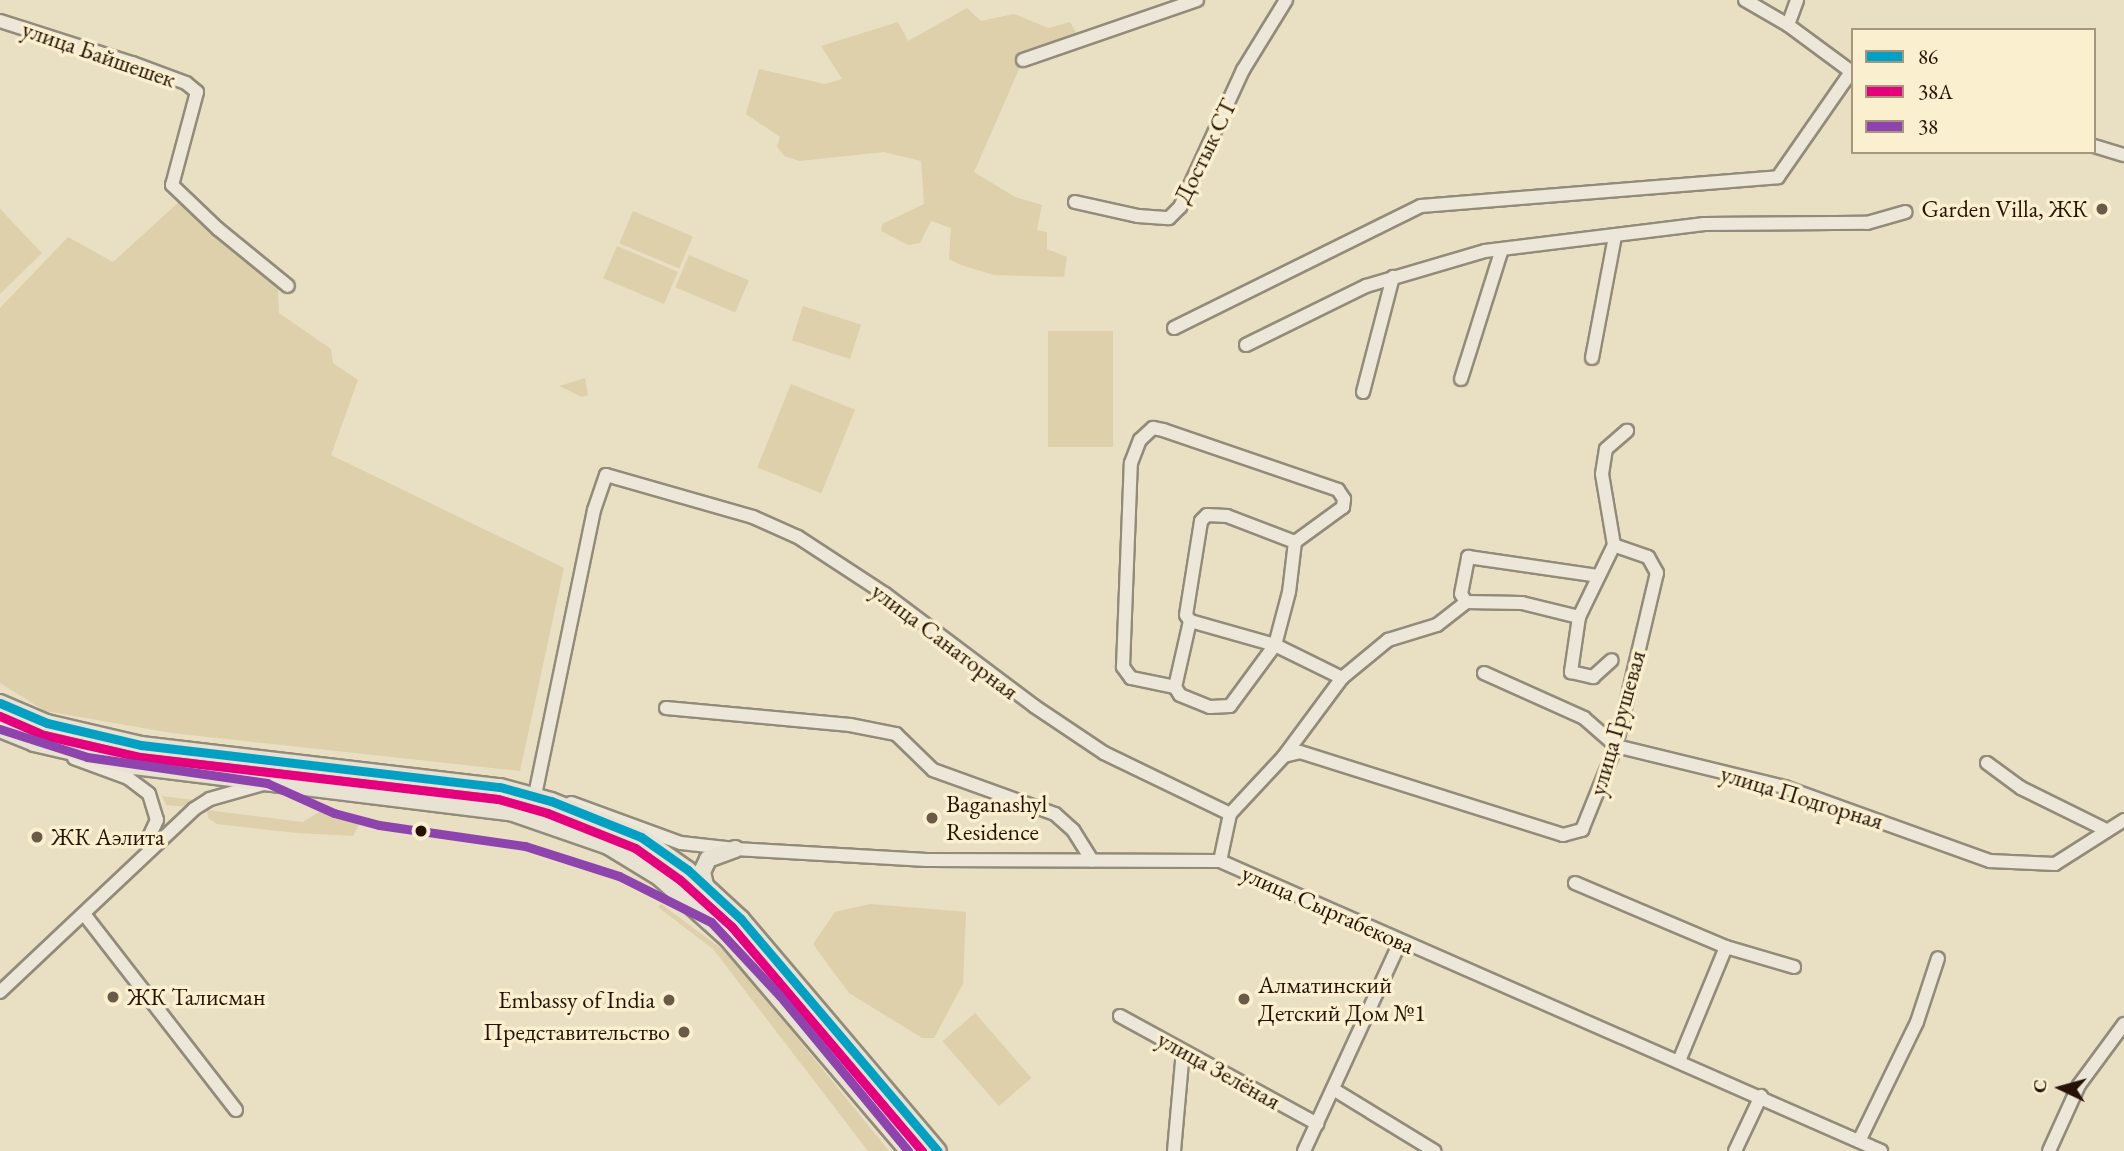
<!DOCTYPE html>
<meta charset="utf-8">
<style>
body{margin:0}
#map{position:relative;width:2124px;height:1151px;overflow:hidden;background:#e9dfc3;font-family:"EB Garamond",serif}
div>[style]{position:absolute}
[style*='--x']{left:calc(var(--x)*1px);top:calc(var(--y)*1px);width:calc(var(--w)*1px);rotate:calc(var(--a)*1deg)}
.green>*{inset:0;background:#ddd0aa;transform-origin:0 0}
.roads{filter:drop-shadow(2px 0 #938b7a) drop-shadow(-2px 0 #938b7a) drop-shadow(0 2px #938b7a) drop-shadow(0 -2px #938b7a)}
.minor>*{height:12px;margin:-6px;padding:0 6px;transform-origin:6px;border-radius:6px;background:#ece7d8}
.major>*{height:16px;margin:-8px;padding:0 8px;transform-origin:8px;border-radius:8px;background:#e8e2d2}
.bus-1>*{height:9px;margin:-4.5px;padding:0 4.5px;transform-origin:4.5px;border-radius:4.5px;background:#02a1c4}
.bus-2>*{height:9px;margin:-4.5px;padding:0 4.5px;transform-origin:4.5px;border-radius:4.5px;background:#e5007d}
.bus-3>*{height:9px;margin:-4.5px;padding:0 4.5px;transform-origin:4.5px;border-radius:4.5px;background:#8e44ad}
.dots>*{width:19px;height:19px;translate:-50% -50%;box-sizing:border-box;border:4px solid #faefce;border-radius:50%}
span{translate:-50% -50%;white-space:nowrap;text-align:center;line-height:1.15;-webkit-text-stroke:7px #faefce;paint-order:stroke}
.street-label{font-size:24px;color:#251205}
.poi-label{font-size:24px;color:#251205}
.right{translate:-100% -50%;text-align:right}
.left{translate:0 -50%;text-align:left}
.legend{position:absolute;left:1851px;top:28px;width:245px;height:126px;box-sizing:border-box;background:#faefce;border:2px solid #a5977e;margin:0;padding:9px 12px;list-style:none;font-size:21px;color:#251205}
.legend li{display:flex;align-items:center;gap:14px;height:35px}
.legend b{width:35px;border:2px solid #a5977e}
.north{position:absolute;left:2026px;top:1053px;width:70px;height:70px;-webkit-text-stroke:5px #faefce;paint-order:stroke;rotate:275deg;font-size:19px;font-weight:700;line-height:28px;text-align:center;color:#251205}
.north::after{content:'';display:block;margin:auto;width:24px;height:32px;background:#251205;clip-path:polygon(50% 0,100% 100%,50% 72%,0 100%)}
</style>
<div id="map">
<div class="green">
<i style="clip-path:polygon(967px 8px,981px 21px,1014px 14px,1048px 28px,1070px 22px,1080px 39px,1023px 60px,974px 172px,1015px 197px,1042px 205px,1037px 230px,1047px 232px,1047px 249px,1067px 257px,1064px 277px,994px 275px,961px 265px,949px 259px,951px 228px,931px 221px,920px 243px,908px 245px,881px 231px,882px 224px,924px 204px,921px 161px,884px 152px,800px 161px,784px 156px,777px 146px,780px 137px,746px 114px,759px 69px,825px 84px,842px 79px,821px 46px,898px 22px,908px 41px)"></i>
<i style="clip-path:polygon(179px 202px,278px 289px,279px 313px,331px 349px,333px 363px,358px 380px,331px 455px,564px 568px,520px 771px,172px 733px,45px 711px,0 683px,0 308px,68px 237px,113px 262px)"></i>
<i style="clip-path:polygon(0 209px,42px 253px,0 294px)"></i>
<i style="left:633px;top:211px;width:65px;height:35px;rotate:23deg"></i>
<i style="left:617px;top:246px;width:66px;height:35px;rotate:23deg"></i>
<i style="left:689px;top:255px;width:65px;height:35px;rotate:23deg"></i>
<i style="left:803px;top:306px;width:61px;height:36px;rotate:18deg"></i>
<i style="left:1113px;top:331px;width:116px;height:65px;rotate:90deg"></i>
<i style="clip-path:polygon(585px 378px,588px 395px,582px 397px,559px 386px)"></i>
<i style="left:791px;top:384px;width:69px;height:90px;rotate:22deg"></i>
<i style="clip-path:polygon(0 707px,38px 728px,170px 755px,449px 790px,562px 815px,632px 842px,629px 846px,559px 819px,450px 794px,170px 763px,36px 735px,0 715px)"></i>
<i style="clip-path:polygon(162px 796px,202px 801px,189px 807px,166px 805px)"></i>
<i style="clip-path:polygon(207px 810px,303px 822px,319px 812px,361px 820px,353px 836px,297px 833px,217px 824px,208px 818px)"></i>
<i style="clip-path:polygon(672px 867px,766px 951px,932px 1151px,925px 1151px,762px 954px,670px 870px)"></i>
<i style="clip-path:polygon(661px 904px,730px 955px,889px 1151px,868px 1151px,713px 949px,658px 907px)"></i>
<i style="clip-path:polygon(870px 904px,966px 912px,963px 984px,934px 1038px,922px 1038px,849px 993px,813px 944px,835px 912px)"></i>
<i style="left:975px;top:1013px;width:86px;height:43px;rotate:49deg"></i>
</div>
<div class="roads">
<div class="minor">
<i style="--x:1745;--y:0;--w:50;--a:30.2"></i>
<i style="--x:1788;--y:25;--w:81;--a:36.4"></i>
<i style="--x:0;--y:21;--w:139;--a:17.7"></i>
<i style="--x:132;--y:63;--w:58;--a:20.3"></i>
<i style="--x:186;--y:83;--w:14;--a:39"></i>
<i style="--x:197;--y:92;--w:96;--a:105"></i>
<i style="--x:172;--y:185;--w:64;--a:43.7"></i>
<i style="--x:218;--y:229;--w:90;--a:39.2"></i>
<i style="--x:1788;--y:25;--w:27;--a:-70"></i>
<i style="--x:1023;--y:60;--w:184;--a:-19"></i>
<i style="--x:2094;--y:146;--w:31;--a:17"></i>
<i style="--x:1075;--y:202;--w:65;--a:12.5"></i>
<i style="--x:1138;--y:216;--w:31;--a:4"></i>
<i style="--x:1169;--y:218;--w:16;--a:-45"></i>
<i style="--x:1180;--y:207;--w:151;--a:-65.3"></i>
<i style="--x:1243;--y:70;--w:82;--a:-58.4"></i>
<i style="--x:1174;--y:328;--w:275;--a:-26.3"></i>
<i style="--x:1421;--y:206;--w:358;--a:-4.6"></i>
<i style="--x:1778;--y:177;--w:128;--a:-55.2"></i>
<i style="--x:1246;--y:345;--w:134;--a:-26.2"></i>
<i style="--x:1366;--y:286;--w:124;--a:-16.4"></i>
<i style="--x:1485;--y:251;--w:221;--a:-7"></i>
<i style="--x:1704;--y:224;--w:163;--a:-0.4"></i>
<i style="--x:1867;--y:223;--w:40;--a:-16"></i>
<i style="--x:1592;--y:358;--w:124;--a:-79.3"></i>
<i style="--x:1461;--y:379;--w:136;--a:-72.5"></i>
<i style="--x:1363;--y:392;--w:119;--a:-75.4"></i>
<i style="--x:1207;--y:515;--w:20;--a:3"></i>
<i style="--x:1227;--y:516;--w:73;--a:20.9"></i>
<i style="--x:1295;--y:542;--w:50;--a:96.8"></i>
<i style="--x:1289;--y:592;--w:55;--a:104.8"></i>
<i style="--x:1275;--y:645;--w:88;--a:-164.2"></i>
<i style="--x:1190;--y:621;--w:7;--a:-124"></i>
<i style="--x:1186;--y:615;--w:95;--a:-80.9"></i>
<i style="--x:1201;--y:521;--w:8;--a:-45"></i>
<i style="--x:1466;--y:602;--w:9;--a:-122"></i>
<i style="--x:1461;--y:594;--w:38;--a:-79"></i>
<i style="--x:1468;--y:557;--w:131;--a:8.3"></i>
<i style="--x:1579;--y:617;--w:80;--a:-64.1"></i>
<i style="--x:1190;--y:621;--w:68;--a:102.8"></i>
<i style="--x:1175;--y:687;--w:9;--a:58"></i>
<i style="--x:1180;--y:695;--w:32;--a:22"></i>
<i style="--x:1210;--y:707;--w:20;--a:-3"></i>
<i style="--x:1230;--y:706;--w:76;--a:-53.6"></i>
<i style="--x:1275;--y:645;--w:75;--a:26.2"></i>
<i style="--x:1484;--y:673;--w:110;--a:24.2"></i>
<i style="--x:1584;--y:718;--w:43;--a:41.2"></i>
<i style="--x:1616;--y:746;--w:173;--a:13.7"></i>
<i style="--x:1784;--y:787;--w:219;--a:19.8"></i>
<i style="--x:1990;--y:861;--w:65;--a:2.6"></i>
<i style="--x:2055;--y:864;--w:82;--a:-32.5"></i>
<i style="--x:1175;--y:687;--w:45;--a:-168.4"></i>
<i style="--x:1131;--y:678;--w:14;--a:-126"></i>
<i style="--x:1123;--y:667;--w:204;--a:-87.8"></i>
<i style="--x:1131;--y:463;--w:25;--a:-69"></i>
<i style="--x:1140;--y:440;--w:18;--a:-43"></i>
<i style="--x:1153;--y:428;--w:10;--a:11"></i>
<i style="--x:1163;--y:430;--w:185;--a:18.9"></i>
<i style="--x:1338;--y:490;--w:11;--a:56"></i>
<i style="--x:1344;--y:499;--w:8;--a:97"></i>
<i style="--x:1343;--y:507;--w:59;--a:143.9"></i>
<i style="--x:666;--y:708;--w:185;--a:5.3"></i>
<i style="--x:850;--y:725;--w:47;--a:11.1"></i>
<i style="--x:896;--y:734;--w:52;--a:44.2"></i>
<i style="--x:933;--y:770;--w:130;--a:19.8"></i>
<i style="--x:1055;--y:814;--w:24;--a:42"></i>
<i style="--x:1073;--y:830;--w:36;--a:58"></i>
<i style="--x:1284;--y:756;--w:97;--a:-53.4"></i>
<i style="--x:1342;--y:678;--w:60;--a:-39.6"></i>
<i style="--x:1388;--y:640;--w:51;--a:-17"></i>
<i style="--x:1437;--y:625;--w:37;--a:-38"></i>
<i style="--x:1466;--y:602;--w:56;--a:1"></i>
<i style="--x:1522;--y:603;--w:59;--a:13.8"></i>
<i style="--x:1579;--y:617;--w:56;--a:98.3"></i>
<i style="--x:1571;--y:672;--w:23;--a:13"></i>
<i style="--x:1593;--y:677;--w:25;--a:-42"></i>
<i style="--x:74;--y:758;--w:58;--a:20.3"></i>
<i style="--x:128;--y:778;--w:26;--a:37"></i>
<i style="--x:149;--y:794;--w:27;--a:73"></i>
<i style="--x:157;--y:820;--w:26;--a:115"></i>
<i style="--x:1987;--y:763;--w:42;--a:36.3"></i>
<i style="--x:2021;--y:788;--w:93;--a:26.3"></i>
<i style="--x:543;--y:797;--w:8;--a:-166"></i>
<i style="--x:535;--y:795;--w:291;--a:-78.3"></i>
<i style="--x:594;--y:510;--w:37;--a:-71"></i>
<i style="--x:606;--y:475;--w:153;--a:15.9"></i>
<i style="--x:753;--y:517;--w:49;--a:24"></i>
<i style="--x:798;--y:537;--w:104;--a:33.2"></i>
<i style="--x:885;--y:594;--w:186;--a:36.9"></i>
<i style="--x:1034;--y:706;--w:84;--a:33.9"></i>
<i style="--x:1104;--y:753;--w:140;--a:25.8"></i>
<i style="--x:1230;--y:814;--w:48;--a:102"></i>
<i style="--x:571;--y:803;--w:117;--a:20"></i>
<i style="--x:681;--y:843;--w:54;--a:6.3"></i>
<i style="--x:735;--y:849;--w:192;--a:3.3"></i>
<i style="--x:927;--y:860;--w:293;--a:0.2"></i>
<i style="--x:1220;--y:861;--w:722;--a:23.69"></i>
<i style="--x:1230;--y:814;--w:79;--a:-47"></i>
<i style="--x:1284;--y:756;--w:16;--a:-14"></i>
<i style="--x:1300;--y:752;--w:276;--a:17.5"></i>
<i style="--x:1563;--y:835;--w:20;--a:-15"></i>
<i style="--x:1582;--y:830;--w:91;--a:-68"></i>
<i style="--x:1616;--y:746;--w:178;--a:-76.7"></i>
<i style="--x:1657;--y:573;--w:18;--a:-119"></i>
<i style="--x:1648;--y:557;--w:36;--a:-161"></i>
<i style="--x:1614;--y:545;--w:72;--a:-99.6"></i>
<i style="--x:1602;--y:474;--w:25;--a:-81"></i>
<i style="--x:1606;--y:449;--w:28;--a:-41"></i>
<i style="--x:1575;--y:883;--w:164;--a:23"></i>
<i style="--x:1726;--y:947;--w:71;--a:16.4"></i>
<i style="--x:84;--y:914;--w:248;--a:52.2"></i>
<i style="--x:0;--y:992;--w:267;--a:-43.3"></i>
<i style="--x:194;--y:809;--w:19;--a:-32"></i>
<i style="--x:210;--y:799;--w:55;--a:-15.8"></i>
<i style="--x:1120;--y:1016;--w:225;--a:28.7"></i>
<i style="--x:1679;--y:1061;--w:123;--a:-67.6"></i>
<i style="--x:1333;--y:1089;--w:119;--a:31.5"></i>
<i style="--x:1859;--y:1141;--w:132;--a:-64"></i>
<i style="--x:1917;--y:1022;--w:67;--a:-71.8"></i>
<i style="--x:1174;--y:1151;--w:100;--a:-84.9"></i>
<i style="--x:1304;--y:1151;--w:230;--a:-65.3"></i>
<i style="--x:1735;--y:1151;--w:61;--a:-64.7"></i>
<i style="--x:2049;--y:1151;--w:72;--a:-65.6"></i>
<i style="--x:2079;--y:1085;--w:76;--a:-53.6"></i>
</div>
<div class="major">
<i style="--x:0;--y:703;--w:51;--a:23.1"></i>
<i style="--x:47;--y:723;--w:97;--a:13.2"></i>
<i style="--x:141;--y:745;--w:361;--a:6.7"></i>
<i style="--x:500;--y:787;--w:53;--a:15.4"></i>
<i style="--x:551;--y:801;--w:97;--a:21.8"></i>
<i style="--x:641;--y:837;--w:57;--a:35.1"></i>
<i style="--x:688;--y:870;--w:72;--a:42.8"></i>
<i style="--x:741;--y:919;--w:304;--a:49.7"></i>
<i style="--x:0;--y:729;--w:37;--a:22"></i>
<i style="--x:34;--y:743;--w:103;--a:13"></i>
<i style="--x:134;--y:766;--w:379;--a:7"></i>
<i style="--x:510;--y:812;--w:104;--a:19.1"></i>
<i style="--x:608;--y:846;--w:60;--a:31.3"></i>
<i style="--x:659;--y:877;--w:91;--a:41.9"></i>
<i style="--x:727;--y:938;--w:280;--a:49.6"></i>
<i style="--x:705;--y:885;--w:13;--a:-103"></i>
<i style="--x:702;--y:872;--w:14;--a:-65"></i>
<i style="--x:708;--y:859;--w:29;--a:-20"></i>
</div>
</div>
<div class="bus-1">
<i style="--x:0;--y:703;--w:51;--a:23.1"></i>
<i style="--x:47;--y:723;--w:97;--a:13.2"></i>
<i style="--x:141;--y:745;--w:361;--a:6.7"></i>
<i style="--x:500;--y:787;--w:53;--a:15.4"></i>
<i style="--x:551;--y:801;--w:97;--a:21.8"></i>
<i style="--x:641;--y:837;--w:57;--a:35.1"></i>
<i style="--x:688;--y:870;--w:72;--a:42.8"></i>
<i style="--x:741;--y:919;--w:304;--a:49.7"></i>
</div>
<div class="bus-2">
<i style="--x:0;--y:716;--w:47;--a:23.8"></i>
<i style="--x:43;--y:735;--w:99;--a:12.8"></i>
<i style="--x:140;--y:757;--w:360;--a:6.7"></i>
<i style="--x:498;--y:799;--w:51;--a:15.9"></i>
<i style="--x:547;--y:813;--w:95;--a:21.7"></i>
<i style="--x:635;--y:848;--w:55;--a:35.4"></i>
<i style="--x:680;--y:880;--w:70;--a:42.1"></i>
<i style="--x:732;--y:927;--w:294;--a:49.7"></i>
</div>
<div class="bus-3">
<i style="--x:0;--y:729;--w:91;--a:17.8"></i>
<i style="--x:87;--y:757;--w:182;--a:8.2"></i>
<i style="--x:267;--y:783;--w:73;--a:24.1"></i>
<i style="--x:334;--y:813;--w:47;--a:14.9"></i>
<i style="--x:379;--y:825;--w:148;--a:8.2"></i>
<i style="--x:525;--y:846;--w:99;--a:17.7"></i>
<i style="--x:619;--y:876;--w:103;--a:26.6"></i>
<i style="--x:711;--y:922;--w:101;--a:47"></i>
<i style="--x:780;--y:996;--w:201;--a:50.4"></i>
</div>
<div class="dots">
<i style="left:2102px;top:209px;background:#6a5a48"></i>
<i style="left:932px;top:818px;background:#6a5a48"></i>
<i style="left:421px;top:831px;background:#251205"></i>
<i style="left:37px;top:837px;background:#6a5a48"></i>
<i style="left:113px;top:997px;background:#6a5a48"></i>
<i style="left:1244px;top:999px;background:#6a5a48"></i>
<i style="left:669px;top:1000px;background:#6a5a48"></i>
<i style="left:684px;top:1032px;background:#6a5a48"></i>
</div>
<div class="street-label">
<span style="left:99px;top:54px;rotate:19deg">улица Байшешек</span>
<span style="left:1205px;top:151px;rotate:-64deg">Достык СТ</span>
<span style="left:945px;top:641px;rotate:37deg">улица Санаторная</span>
<span style="left:1617px;top:723px;rotate:-74deg">улица Грушевая</span>
<span style="left:1802px;top:797px;rotate:17deg">улица Подгорная</span>
<span style="left:1328px;top:909px;rotate:24deg">улица Сыргабекова</span>
<span style="left:1219px;top:1070px;rotate:29deg">улица Зелёная</span>
</div>
<div class="poi-label">
<span class="right" style="left:2088px;top:209px">Garden Villa, ЖК</span>
<span class="left" style="left:946px;top:818px">Baganashyl<br>Residence</span>
<span class="left" style="left:51px;top:837px">ЖК Аэлита</span>
<span class="left" style="left:1258px;top:999px">Алматинский<br>Детский Дом №1</span>
<span class="left" style="left:127px;top:997px">ЖК Талисман</span>
<span class="right" style="left:655px;top:1000px">Embassy of India</span>
<span class="right" style="left:670px;top:1032px">Представительство</span>
</div>
<ul class="legend">
<li><b style="height:9px;background:#02a1c4"></b>86</li>
<li><b style="height:9px;background:#e5007d"></b>38А</li>
<li><b style="height:9px;background:#8e44ad"></b>38</li>
</ul>
<div class="north">С</div>
</div>
